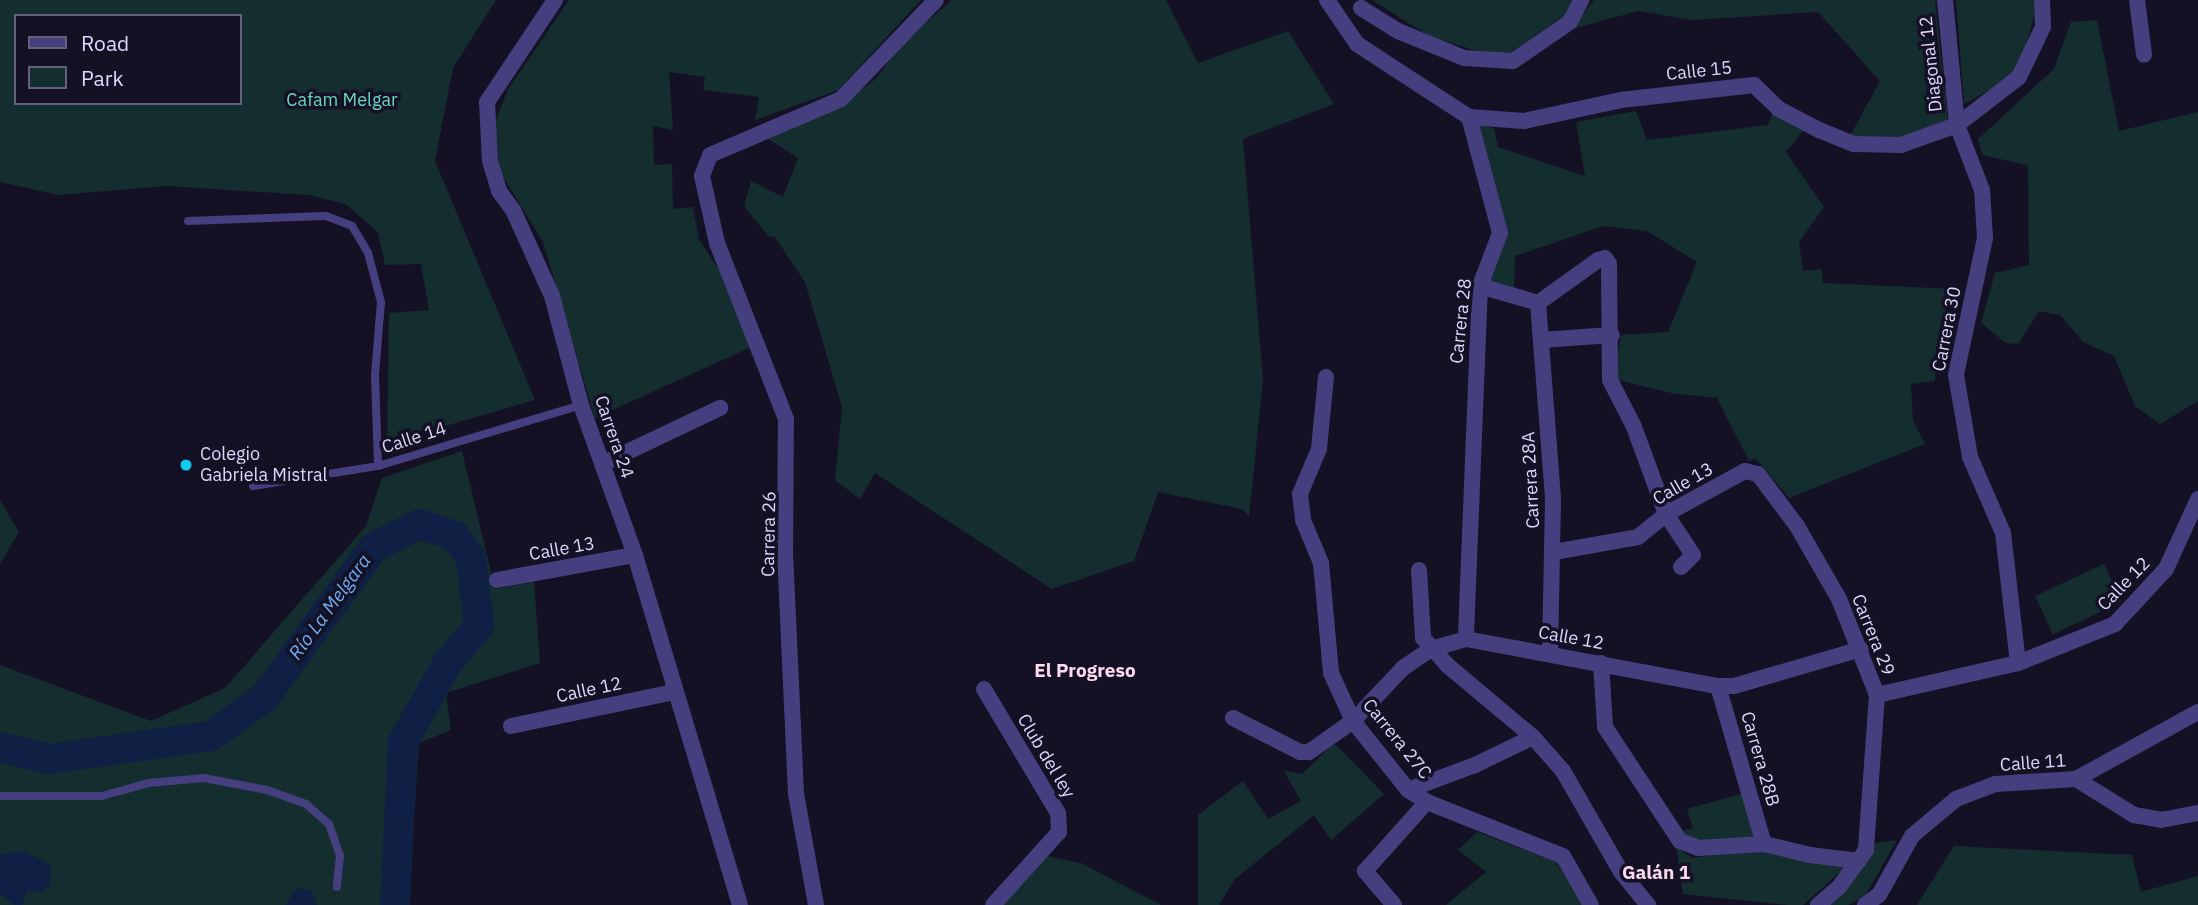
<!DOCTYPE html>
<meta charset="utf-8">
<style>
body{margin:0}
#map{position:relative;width:2198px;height:905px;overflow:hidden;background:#151124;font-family:"IBM Plex Sans",sans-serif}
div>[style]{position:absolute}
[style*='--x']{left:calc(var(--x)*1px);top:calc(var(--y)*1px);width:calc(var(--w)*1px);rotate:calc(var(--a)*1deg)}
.green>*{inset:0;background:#142d2e;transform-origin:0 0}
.water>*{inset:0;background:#102044}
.river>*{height:30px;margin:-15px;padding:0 15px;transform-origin:15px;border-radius:15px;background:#102044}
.service>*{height:8px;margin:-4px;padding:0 4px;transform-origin:4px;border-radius:4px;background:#453f80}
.minor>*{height:16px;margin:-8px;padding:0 8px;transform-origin:8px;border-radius:8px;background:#453f80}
.dots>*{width:19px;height:19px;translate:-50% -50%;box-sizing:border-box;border:4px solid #151124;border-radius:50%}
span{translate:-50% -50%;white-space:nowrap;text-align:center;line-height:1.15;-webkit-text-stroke:7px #151124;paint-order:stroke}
.street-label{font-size:18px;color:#ddd7fc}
.park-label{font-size:18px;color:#68d7c2}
.poi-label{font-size:18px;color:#ddd7fc}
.left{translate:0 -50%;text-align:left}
.water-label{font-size:19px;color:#6dadf4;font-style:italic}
.neighbourhood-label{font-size:19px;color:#fcd9ed;font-weight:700}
.legend{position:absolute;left:14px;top:14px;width:228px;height:91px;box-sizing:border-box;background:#151124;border:2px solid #65607a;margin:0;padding:9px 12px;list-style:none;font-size:21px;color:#ddd7fc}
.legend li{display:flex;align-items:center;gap:14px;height:35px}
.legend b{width:35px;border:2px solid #65607a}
</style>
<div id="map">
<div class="green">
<i style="clip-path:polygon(evenodd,0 0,496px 0,453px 68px,435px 161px,535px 400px,387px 443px,389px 313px,429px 310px,421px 264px,385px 265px,378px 232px,345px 204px,309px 195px,167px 186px,59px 195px,0 182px,0 0,16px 16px,240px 16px,240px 103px,16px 103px,16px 16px)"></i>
<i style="clip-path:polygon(569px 0,921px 0,838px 90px,755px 120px,759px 97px,703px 90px,705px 77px,669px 72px,673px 130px,653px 126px,654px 165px,672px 164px,673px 209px,693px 207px,699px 240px,720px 271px,751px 347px,595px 418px,543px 242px,500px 172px,495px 123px,508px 89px)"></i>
<i style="clip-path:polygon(952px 0,1166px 0,1198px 63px,1288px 31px,1334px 104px,1243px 139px,1263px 380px,1249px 517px,1242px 509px,1158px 492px,1134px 561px,1052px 589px,875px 473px,860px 499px,835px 480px,842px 407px,805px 282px,775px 237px,768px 236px,744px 206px,751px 181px,783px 197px,798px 158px,761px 134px,836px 107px,876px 79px,901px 44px)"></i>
<i style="clip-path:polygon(1372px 0,1572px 0,1565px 15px,1512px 52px,1494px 56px,1431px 37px)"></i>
<i style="clip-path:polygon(1594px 0,1935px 0,1948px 122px,1900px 138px,1850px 136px,1880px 81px,1818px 12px,1692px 20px,1638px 11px,1572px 29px)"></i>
<i style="clip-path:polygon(1956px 0,2039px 0,2017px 75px,1964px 104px)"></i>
<i style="clip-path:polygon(2097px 20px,2119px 131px,2198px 112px,2198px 401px,2160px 424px,2135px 406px,2114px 356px,2083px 342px,2060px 315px,2039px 311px,2018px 344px,2006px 343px,1981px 323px,1995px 273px,2029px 265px,2028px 165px,1982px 155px,1978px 139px,2054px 69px,2071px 22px)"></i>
<i style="clip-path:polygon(1636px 111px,1647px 140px,1768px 125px,1773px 112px,1804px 130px,1786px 152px,1824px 207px,1799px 242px,1803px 271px,1821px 269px,1823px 283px,1954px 289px,1937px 342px,1935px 381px,1911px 384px,1913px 421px,1925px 444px,1789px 498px,1755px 458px,1749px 461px,1717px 398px,1671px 393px,1614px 379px,1621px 335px,1668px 332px,1697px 262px,1647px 231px,1603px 226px,1515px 256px,1514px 291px,1485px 278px,1505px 238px,1477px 124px,1494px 128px,1498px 147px,1585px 176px,1576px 122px)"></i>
<i style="clip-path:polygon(462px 451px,495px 589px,534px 582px,540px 663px,446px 693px,451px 730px,419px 743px,408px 905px,0 905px,0 665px,151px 721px,225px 688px,366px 526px,382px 478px)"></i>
<i style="clip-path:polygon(0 500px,19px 532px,0 564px)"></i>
<i style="left:2104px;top:564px;width:42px;height:76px;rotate:65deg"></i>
<i style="clip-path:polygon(1334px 743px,1384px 794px,1331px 840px,1314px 815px,1235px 879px,1219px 905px,1198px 905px,1198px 815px,1243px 781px,1268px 819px,1301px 801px,1284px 771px,1302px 774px)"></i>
<i style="clip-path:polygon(1741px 794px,1761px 839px,1693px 846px,1679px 832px,1693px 828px,1687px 809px)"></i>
<i style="clip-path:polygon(1477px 832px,1556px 862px,1584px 905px,1446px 905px,1486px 872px,1458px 850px)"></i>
<i style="clip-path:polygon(1897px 840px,1865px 896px,1848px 905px,1826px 905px,1871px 844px)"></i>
<i style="clip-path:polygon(1676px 846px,1692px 858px,1769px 847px,1850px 863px,1803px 905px,1788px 905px,1683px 894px)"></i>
<i style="clip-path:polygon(1954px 846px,2132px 855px,2141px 892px,2198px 876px,2198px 905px,1917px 905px)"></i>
<i style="clip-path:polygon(1046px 856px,1081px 863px,1161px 905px,999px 905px)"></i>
</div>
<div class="water">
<i style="clip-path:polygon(24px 851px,51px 865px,50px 886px,39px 893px,27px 891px,22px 905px,14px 905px,0 893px,0 854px)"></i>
<i style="clip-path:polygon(298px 887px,312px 891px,317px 905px,285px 905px)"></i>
</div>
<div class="river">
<i style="--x:0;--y:747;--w:50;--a:13.8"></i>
<i style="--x:49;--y:759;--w:164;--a:-8.1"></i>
<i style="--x:211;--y:736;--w:67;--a:-35.8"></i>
<i style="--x:265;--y:697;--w:185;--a:-54"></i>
<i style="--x:374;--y:547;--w:51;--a:-26.6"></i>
<i style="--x:420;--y:524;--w:37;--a:19"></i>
<i style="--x:455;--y:536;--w:27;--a:54"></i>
<i style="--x:471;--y:558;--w:67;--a:83.2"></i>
<i style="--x:479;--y:625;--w:50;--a:129.4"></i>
<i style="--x:447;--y:664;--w:90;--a:119.4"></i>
<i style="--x:403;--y:742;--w:163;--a:92.8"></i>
</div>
<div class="service">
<i style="--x:188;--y:221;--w:138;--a:-2.1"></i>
<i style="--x:326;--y:216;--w:28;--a:21"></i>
<i style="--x:352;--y:226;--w:31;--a:59"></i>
<i style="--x:368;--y:253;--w:51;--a:75.1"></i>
<i style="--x:381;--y:302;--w:73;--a:94.7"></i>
<i style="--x:375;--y:375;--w:91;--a:88.1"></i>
<i style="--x:253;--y:486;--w:127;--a:-9.1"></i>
<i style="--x:378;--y:466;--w:212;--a:-16.7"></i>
<i style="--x:0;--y:796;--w:102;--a:0"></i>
<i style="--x:102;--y:796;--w:49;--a:-15.5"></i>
<i style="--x:149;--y:783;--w:55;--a:-5.2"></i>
<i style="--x:204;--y:778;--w:64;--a:10.8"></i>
<i style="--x:267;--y:790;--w:41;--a:19.7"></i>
<i style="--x:306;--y:804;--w:30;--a:41"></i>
<i style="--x:329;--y:824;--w:34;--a:71"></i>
<i style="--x:340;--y:856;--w:31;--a:96"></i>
</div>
<div class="minor">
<i style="--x:555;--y:0;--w:123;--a:123.7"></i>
<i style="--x:487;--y:102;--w:59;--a:87.1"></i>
<i style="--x:490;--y:161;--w:31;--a:73"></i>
<i style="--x:499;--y:191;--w:24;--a:54"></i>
<i style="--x:513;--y:210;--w:94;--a:65.6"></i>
<i style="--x:552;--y:296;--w:113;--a:75.1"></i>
<i style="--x:581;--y:405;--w:159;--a:70.2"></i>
<i style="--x:635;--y:555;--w:365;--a:73.3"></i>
<i style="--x:1327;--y:0;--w:53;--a:55.7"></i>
<i style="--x:1357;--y:44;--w:134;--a:33.1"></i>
<i style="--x:1469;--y:117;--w:120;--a:75"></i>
<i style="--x:1500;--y:233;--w:57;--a:110.7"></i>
<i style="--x:1480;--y:286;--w:353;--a:92.3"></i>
<i style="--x:1945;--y:0;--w:126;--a:84.5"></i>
<i style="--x:1957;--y:125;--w:70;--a:69"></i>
<i style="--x:1982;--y:190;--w:48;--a:86.4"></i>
<i style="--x:1985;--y:238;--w:140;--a:102"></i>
<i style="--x:1956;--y:375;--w:83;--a:80.3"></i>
<i style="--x:1970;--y:457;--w:83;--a:66.5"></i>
<i style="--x:2003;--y:533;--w:131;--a:83.4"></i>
<i style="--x:2137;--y:0;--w:55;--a:82.7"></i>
<i style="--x:1361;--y:8;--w:44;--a:31.9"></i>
<i style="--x:1398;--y:31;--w:71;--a:22.2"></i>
<i style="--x:1464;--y:58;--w:49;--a:3.5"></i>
<i style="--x:1513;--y:61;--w:69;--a:-34.4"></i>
<i style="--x:1570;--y:22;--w:25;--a:-63"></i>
<i style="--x:1469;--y:117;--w:55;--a:4.2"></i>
<i style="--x:1524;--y:121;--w:99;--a:-12.2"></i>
<i style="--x:1621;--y:100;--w:134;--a:-6.4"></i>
<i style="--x:1754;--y:85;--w:35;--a:44"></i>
<i style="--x:1779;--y:109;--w:45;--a:27.7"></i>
<i style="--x:1819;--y:130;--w:38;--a:22"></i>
<i style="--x:1854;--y:144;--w:47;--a:1.2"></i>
<i style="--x:1901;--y:145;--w:59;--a:-19.7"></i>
<i style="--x:1957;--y:125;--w:78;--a:-37.7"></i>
<i style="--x:2019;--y:77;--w:55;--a:-64.4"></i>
<i style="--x:2043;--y:27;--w:27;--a:-92"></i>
<i style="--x:1480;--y:286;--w:60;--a:16.3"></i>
<i style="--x:1538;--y:303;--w:74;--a:-35.6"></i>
<i style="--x:1598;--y:260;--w:7;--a:-16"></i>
<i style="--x:1605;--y:258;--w:7;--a:56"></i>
<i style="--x:1609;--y:264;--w:116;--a:89.5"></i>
<i style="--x:1610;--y:380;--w:53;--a:62.9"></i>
<i style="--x:1634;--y:427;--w:93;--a:69.8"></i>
<i style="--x:1666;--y:514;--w:49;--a:56.6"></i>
<i style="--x:1693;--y:555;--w:17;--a:135"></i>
<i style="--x:1538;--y:303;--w:197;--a:85.6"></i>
<i style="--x:1553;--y:499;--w:155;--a:91.1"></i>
<i style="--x:1541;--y:340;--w:71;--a:-4"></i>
<i style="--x:1326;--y:377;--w:72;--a:95.6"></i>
<i style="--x:1319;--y:449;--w:49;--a:112.9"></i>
<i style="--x:1300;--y:494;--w:26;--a:83"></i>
<i style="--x:1303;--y:520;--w:47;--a:67.3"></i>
<i style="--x:1321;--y:563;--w:110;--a:84.8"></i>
<i style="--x:1331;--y:673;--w:53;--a:65.4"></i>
<i style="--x:1353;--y:721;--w:88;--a:51.4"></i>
<i style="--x:1408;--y:790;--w:22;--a:32"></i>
<i style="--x:1427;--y:802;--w:146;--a:21.7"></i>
<i style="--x:1563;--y:856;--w:56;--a:60.3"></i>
<i style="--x:602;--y:464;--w:131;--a:-25.4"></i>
<i style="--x:1554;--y:552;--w:85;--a:-10.1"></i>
<i style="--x:1638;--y:537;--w:36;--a:-39"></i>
<i style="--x:1666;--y:514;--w:90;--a:-28.6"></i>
<i style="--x:1745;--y:471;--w:13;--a:13"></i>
<i style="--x:1758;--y:474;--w:65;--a:53.1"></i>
<i style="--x:1797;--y:526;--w:84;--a:60.1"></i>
<i style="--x:1839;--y:599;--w:103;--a:68.4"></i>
<i style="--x:1877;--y:695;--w:155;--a:94.1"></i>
<i style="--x:1866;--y:850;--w:46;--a:126.1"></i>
<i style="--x:1839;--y:887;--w:28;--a:139"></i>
<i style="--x:1419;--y:570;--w:68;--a:86.6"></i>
<i style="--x:1423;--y:638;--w:36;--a:48"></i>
<i style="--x:1447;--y:665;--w:112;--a:39.9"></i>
<i style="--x:1533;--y:737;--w:45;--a:48.6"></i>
<i style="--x:1563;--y:771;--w:116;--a:60.1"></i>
<i style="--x:1621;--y:872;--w:43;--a:50.7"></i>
<i style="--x:497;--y:580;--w:140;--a:-10.3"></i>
<i style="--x:1601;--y:663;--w:64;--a:86.4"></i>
<i style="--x:1605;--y:727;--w:136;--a:56.7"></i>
<i style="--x:1680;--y:841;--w:19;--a:21"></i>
<i style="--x:1698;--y:848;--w:66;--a:-3.5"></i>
<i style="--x:1764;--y:844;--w:47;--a:13.4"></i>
<i style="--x:1810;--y:855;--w:49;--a:7"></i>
<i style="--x:1718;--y:686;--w:165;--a:73.8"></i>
<i style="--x:984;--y:689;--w:144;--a:59.2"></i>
<i style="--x:1058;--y:813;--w:19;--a:87"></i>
<i style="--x:1059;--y:832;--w:98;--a:132.1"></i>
<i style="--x:1877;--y:695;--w:145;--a:-12.8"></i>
<i style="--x:2018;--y:663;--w:105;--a:-21.9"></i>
<i style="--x:2115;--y:624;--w:75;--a:-47.2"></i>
<i style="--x:2166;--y:569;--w:77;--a:-65.4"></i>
<i style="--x:1233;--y:718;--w:75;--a:26.9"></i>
<i style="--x:1300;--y:752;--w:9;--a:0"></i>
<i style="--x:1309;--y:752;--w:54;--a:-35.2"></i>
<i style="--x:1353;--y:721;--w:73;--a:-46.7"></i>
<i style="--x:1403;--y:668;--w:34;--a:-34"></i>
<i style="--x:1431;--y:649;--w:36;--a:-16"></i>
<i style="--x:1466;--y:639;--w:256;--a:10.6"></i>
<i style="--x:1718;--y:686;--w:16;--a:0"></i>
<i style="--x:1734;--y:686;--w:132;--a:-16.2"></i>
<i style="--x:511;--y:726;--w:167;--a:-11.8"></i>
<i style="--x:2076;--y:779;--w:68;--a:31.8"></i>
<i style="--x:2134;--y:815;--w:27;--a:10"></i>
<i style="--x:2161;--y:820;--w:38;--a:-11"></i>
<i style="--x:1408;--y:790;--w:72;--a:-20.5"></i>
<i style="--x:1475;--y:765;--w:64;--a:-25.8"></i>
<i style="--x:816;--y:905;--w:113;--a:-100.2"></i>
<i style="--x:796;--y:794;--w:240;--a:-92.6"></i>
<i style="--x:785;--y:554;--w:135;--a:-89.6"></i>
<i style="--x:786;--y:419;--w:189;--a:-111.4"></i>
<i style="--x:717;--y:243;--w:69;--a:-102.6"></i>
<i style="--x:702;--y:176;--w:22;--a:-69"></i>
<i style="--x:710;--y:155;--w:142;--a:-23.1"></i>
<i style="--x:841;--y:99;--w:137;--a:-46.2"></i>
<i style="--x:1394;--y:905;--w:45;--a:-130.5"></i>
<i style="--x:1365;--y:871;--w:93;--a:-48.1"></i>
<i style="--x:1865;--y:905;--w:17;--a:-36"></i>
<i style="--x:1879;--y:895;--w:68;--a:-60.8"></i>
<i style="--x:1912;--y:836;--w:57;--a:-40.1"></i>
<i style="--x:1956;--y:799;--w:42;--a:-21"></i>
<i style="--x:1995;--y:784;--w:81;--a:-3.5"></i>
<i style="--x:2076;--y:779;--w:139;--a:-28.8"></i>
</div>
<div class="dots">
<i style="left:186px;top:465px;background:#11caed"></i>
</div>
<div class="street-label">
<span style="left:1931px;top:64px;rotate:-96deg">Diagonal 12</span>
<span style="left:1699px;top:71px;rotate:-6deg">Calle 15</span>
<span style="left:1461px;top:321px;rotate:-84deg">Carrera 28</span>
<span style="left:1947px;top:329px;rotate:-79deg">Carrera 30</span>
<span style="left:614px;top:437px;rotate:71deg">Carrera 24</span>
<span style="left:414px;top:438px;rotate:-18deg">Calle 14</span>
<span style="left:1531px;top:480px;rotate:-93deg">Carrera 28A</span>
<span style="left:1683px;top:484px;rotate:-30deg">Calle 13</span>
<span style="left:769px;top:534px;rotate:-89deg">Carrera 26</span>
<span style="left:562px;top:549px;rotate:-10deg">Calle 13</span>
<span style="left:2124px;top:584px;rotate:-46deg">Calle 12</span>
<span style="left:1873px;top:635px;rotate:68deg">Carrera 29</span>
<span style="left:1571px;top:638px;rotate:10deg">Calle 12</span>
<span style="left:589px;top:690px;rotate:-12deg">Calle 12</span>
<span style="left:1397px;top:739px;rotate:51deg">Carrera 27C</span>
<span style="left:1046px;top:756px;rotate:59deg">Club del ley</span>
<span style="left:1760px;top:759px;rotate:74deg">Carrera 28B</span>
<span style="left:2033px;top:763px;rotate:-4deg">Calle 11</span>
</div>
<div class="park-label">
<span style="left:342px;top:100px">Cafam Melgar</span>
</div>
<div class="poi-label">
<span class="left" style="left:200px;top:465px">Colegio<br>Gabriela Mistral</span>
</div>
<div class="water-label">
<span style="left:330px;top:607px;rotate:-54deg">Río La Melgara</span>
</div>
<div class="neighbourhood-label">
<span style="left:1085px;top:671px">El Progreso</span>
<span style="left:1656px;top:873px">Galán 1</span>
</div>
<ul class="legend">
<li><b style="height:9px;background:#453f80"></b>Road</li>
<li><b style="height:19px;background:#142d2e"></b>Park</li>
</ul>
</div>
